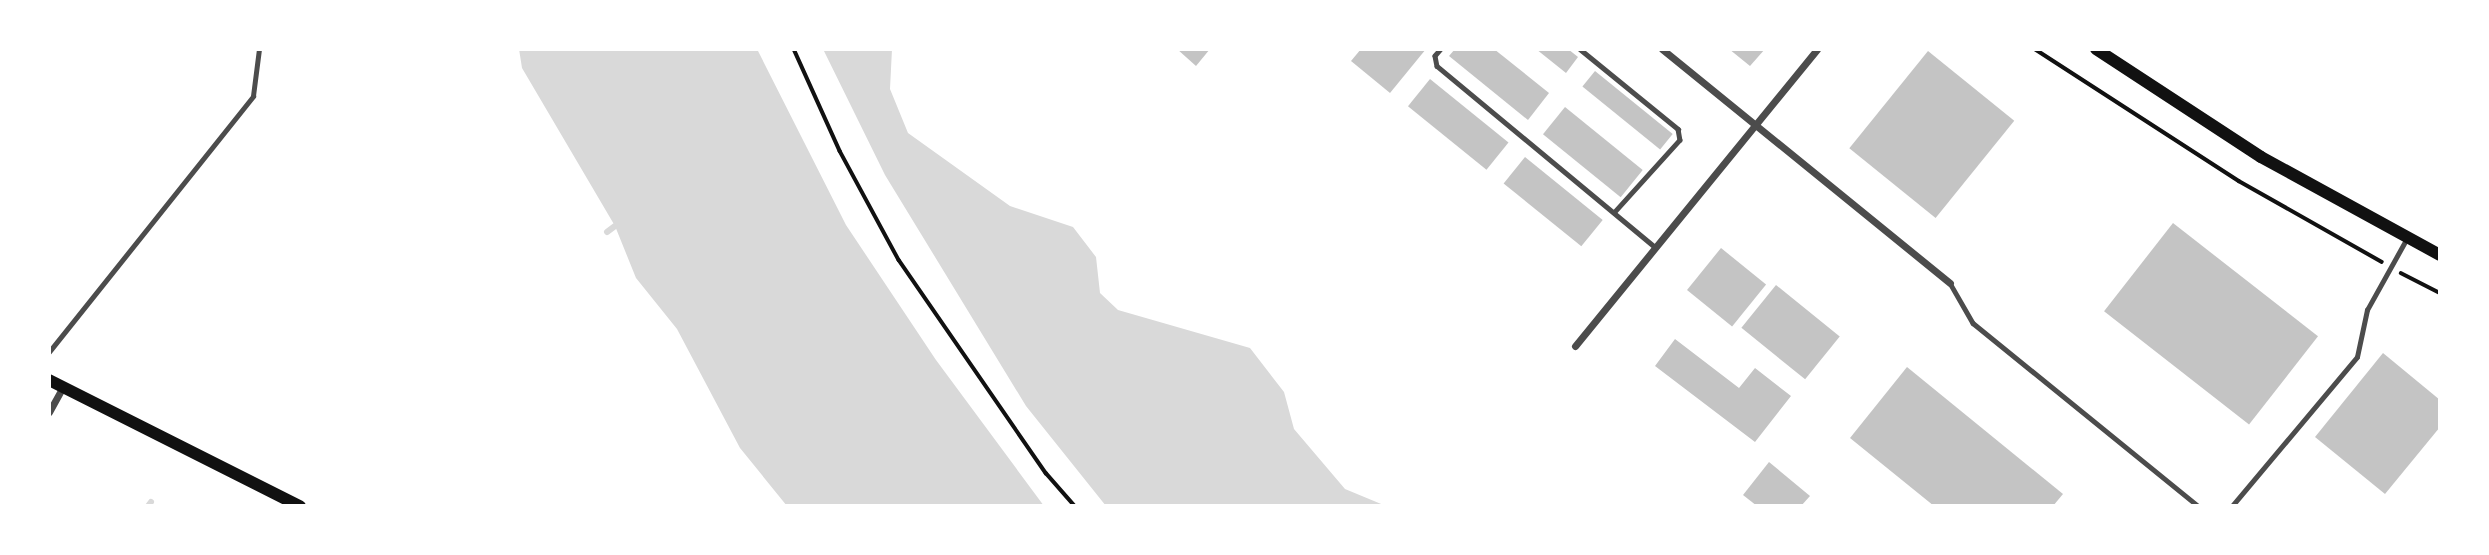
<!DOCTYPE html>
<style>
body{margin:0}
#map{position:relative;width:2489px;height:555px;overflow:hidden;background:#fff;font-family:Inter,sans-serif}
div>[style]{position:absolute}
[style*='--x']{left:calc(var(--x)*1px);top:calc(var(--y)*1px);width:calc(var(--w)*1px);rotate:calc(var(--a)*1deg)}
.water>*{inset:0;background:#d9d9d9}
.stream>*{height:6px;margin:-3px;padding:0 3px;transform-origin:3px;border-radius:3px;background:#d9d9d9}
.building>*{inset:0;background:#c4c4c4;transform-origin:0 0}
.path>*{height:3.5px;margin:-1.75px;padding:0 1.75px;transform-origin:1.75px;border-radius:1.75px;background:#111}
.service>*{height:4.5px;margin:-2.25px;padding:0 2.25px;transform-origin:2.25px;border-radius:2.25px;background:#4c4c4c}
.minor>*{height:7px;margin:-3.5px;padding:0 3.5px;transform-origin:3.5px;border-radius:3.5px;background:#4c4c4c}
.secondary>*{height:12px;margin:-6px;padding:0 6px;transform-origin:6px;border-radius:6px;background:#111}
span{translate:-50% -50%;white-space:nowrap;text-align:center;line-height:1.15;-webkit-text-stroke:7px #fff;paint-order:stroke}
.frame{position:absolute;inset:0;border:51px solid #fff;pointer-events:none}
</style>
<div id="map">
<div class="water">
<i style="clip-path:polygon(519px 49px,757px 49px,846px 225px,936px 360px,1044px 506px,787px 506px,740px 448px,677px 329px,636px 278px,615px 226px,522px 68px)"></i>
<i style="clip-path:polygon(823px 49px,892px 49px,890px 89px,908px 133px,1010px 206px,1073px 227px,1096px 257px,1100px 293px,1118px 310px,1250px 348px,1284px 392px,1294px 429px,1345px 489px,1386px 506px,1106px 506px,1026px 406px,885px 175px)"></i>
</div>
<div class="stream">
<i style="--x:607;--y:232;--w:10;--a:-37"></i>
<i style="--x:148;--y:506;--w:5;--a:-53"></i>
</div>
<div class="building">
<i style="clip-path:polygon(1177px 49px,1210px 49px,1196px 66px)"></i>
<i style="clip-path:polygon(1361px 49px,1426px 49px,1390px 93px,1351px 61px)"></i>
<i style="clip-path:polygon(1455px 49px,1494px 49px,1549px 93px,1528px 120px,1449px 56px)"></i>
<i style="clip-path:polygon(1536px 49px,1568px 49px,1578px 57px,1566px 73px)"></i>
<i style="clip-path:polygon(1729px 49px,1765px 49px,1750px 66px)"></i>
<i style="left:1928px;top:51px;width:111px;height:125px;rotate:39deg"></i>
<i style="left:1595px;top:71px;width:100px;height:20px;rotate:39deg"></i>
<i style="left:1430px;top:79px;width:101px;height:35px;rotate:39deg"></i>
<i style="left:1565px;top:107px;width:100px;height:35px;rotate:39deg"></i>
<i style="left:1525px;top:157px;width:100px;height:34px;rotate:39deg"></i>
<i style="left:2173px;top:223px;width:184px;height:112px;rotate:38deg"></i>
<i style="left:1721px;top:248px;width:58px;height:54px;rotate:39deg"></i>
<i style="left:1776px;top:285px;width:82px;height:55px;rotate:39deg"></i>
<i style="clip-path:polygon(1675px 339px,1739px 388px,1755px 368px,1791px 396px,1755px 442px,1655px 366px)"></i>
<i style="clip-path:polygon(2383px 353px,2440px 400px,2440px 427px,2385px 494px,2315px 437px)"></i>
<i style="clip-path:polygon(1907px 367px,2063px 494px,2053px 506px,1934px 506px,1850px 438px)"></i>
<i style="clip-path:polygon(1769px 462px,1810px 496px,1801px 506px,1757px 506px,1743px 495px)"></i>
</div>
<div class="path">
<i style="--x:794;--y:49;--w:112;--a:65.7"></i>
<i style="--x:840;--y:151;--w:124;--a:61.6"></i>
<i style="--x:899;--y:260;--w:259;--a:55.4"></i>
<i style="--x:1046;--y:473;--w:44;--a:48.7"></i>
<i style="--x:2035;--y:49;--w:243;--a:32.9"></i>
<i style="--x:2239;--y:181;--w:164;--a:29.5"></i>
<i style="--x:2401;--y:273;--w:44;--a:27.1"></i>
</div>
<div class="service">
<i style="--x:1441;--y:49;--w:9;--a:131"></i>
<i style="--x:1435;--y:56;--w:10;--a:79"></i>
<i style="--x:1437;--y:66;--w:283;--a:39.7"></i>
<i style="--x:1580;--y:49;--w:127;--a:39.2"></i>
<i style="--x:1678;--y:129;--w:11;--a:80"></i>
<i style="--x:1680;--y:140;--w:98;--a:132.1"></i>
<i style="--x:1950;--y:283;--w:46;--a:60.1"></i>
<i style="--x:1973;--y:323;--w:290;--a:39.1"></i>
<i style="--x:49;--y:352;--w:327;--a:-51.4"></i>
<i style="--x:253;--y:96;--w:47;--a:-82.7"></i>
<i style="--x:2232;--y:506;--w:194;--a:-50"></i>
<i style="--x:2357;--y:357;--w:48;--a:-78"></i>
<i style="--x:2367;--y:310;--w:82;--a:-60.9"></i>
</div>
<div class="minor">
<i style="--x:1662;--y:49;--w:371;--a:39.1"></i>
<i style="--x:1575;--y:346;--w:383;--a:-50.8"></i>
<i style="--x:49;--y:412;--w:29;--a:-61"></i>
</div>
<div class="secondary">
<i style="--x:2096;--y:49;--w:197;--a:33.2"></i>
<i style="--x:2261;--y:157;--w:204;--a:28.7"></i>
<i style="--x:49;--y:380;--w:281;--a:26.7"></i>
</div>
<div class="frame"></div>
</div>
